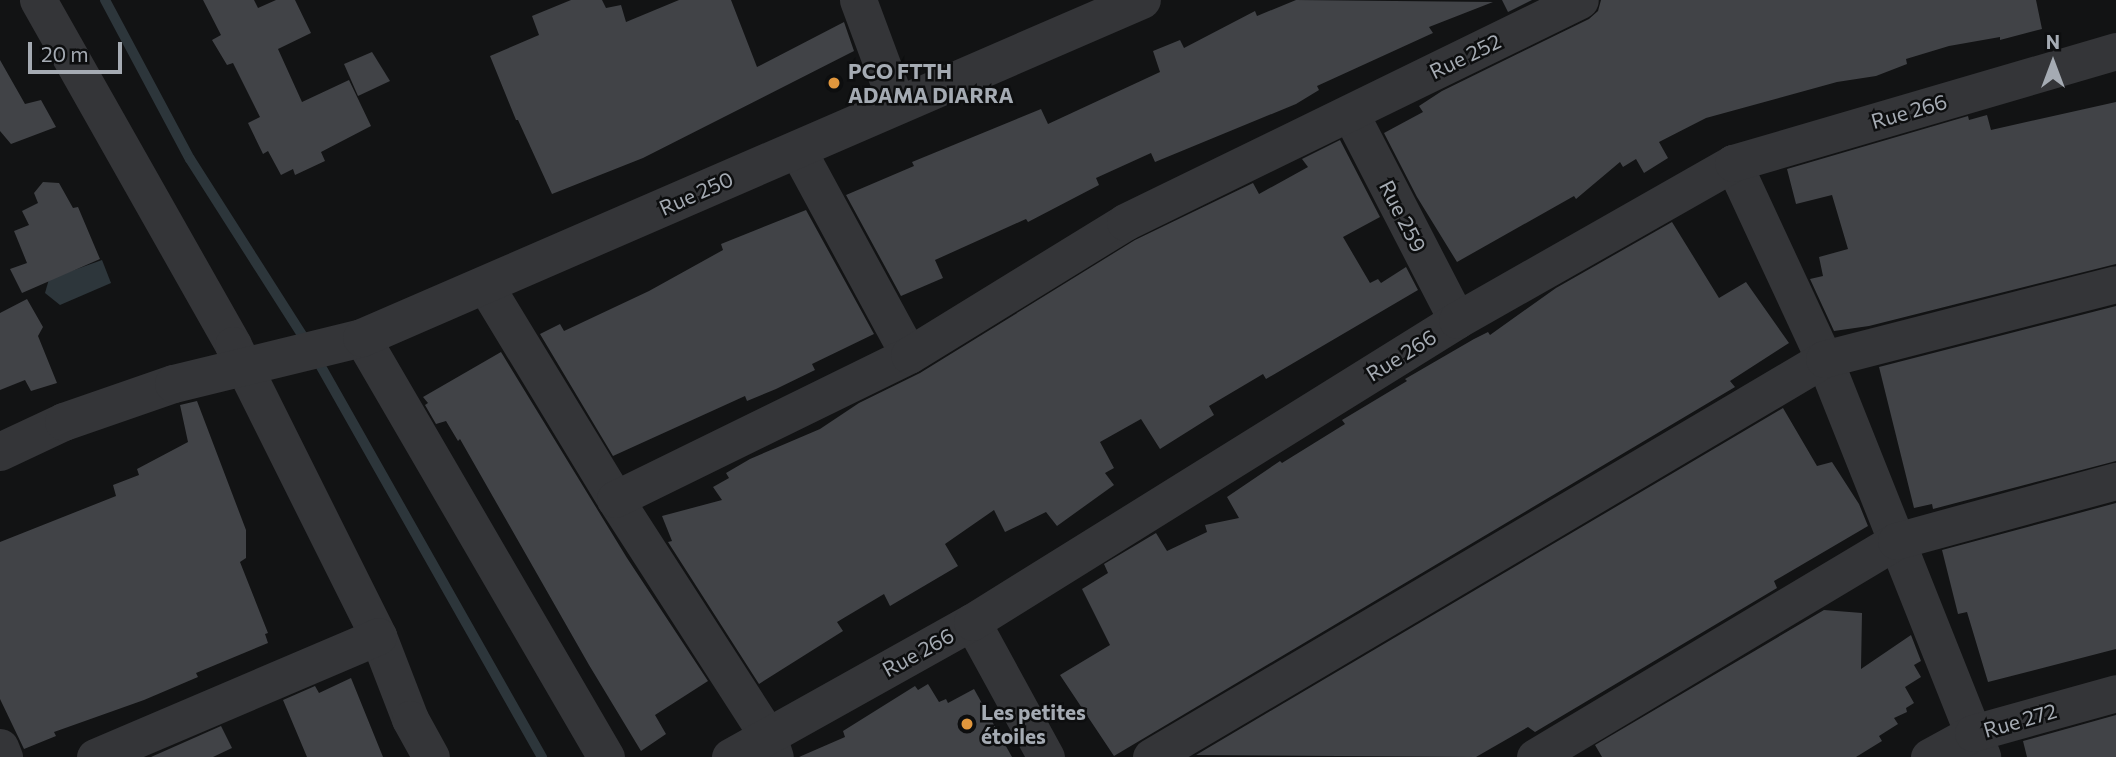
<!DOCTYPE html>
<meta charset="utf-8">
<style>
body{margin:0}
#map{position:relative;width:2116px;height:757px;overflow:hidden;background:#121314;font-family:Commissioner,sans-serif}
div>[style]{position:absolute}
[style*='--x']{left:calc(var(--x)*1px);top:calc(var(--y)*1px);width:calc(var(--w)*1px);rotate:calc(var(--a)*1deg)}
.water>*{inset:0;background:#2d363b}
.stream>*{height:10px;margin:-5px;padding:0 5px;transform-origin:5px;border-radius:5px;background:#2d363b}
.building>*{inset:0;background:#414347}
.minor>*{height:37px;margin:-18.5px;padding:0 18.5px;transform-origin:18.5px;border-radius:18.5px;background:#343538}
.tertiary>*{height:38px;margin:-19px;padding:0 19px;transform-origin:19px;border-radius:19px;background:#343538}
.dots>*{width:19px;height:19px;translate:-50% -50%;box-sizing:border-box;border:4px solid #0d0e0f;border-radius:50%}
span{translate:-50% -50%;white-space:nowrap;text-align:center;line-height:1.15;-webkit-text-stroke:5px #0d0e0f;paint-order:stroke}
.street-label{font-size:21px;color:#a5abb3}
.poi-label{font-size:21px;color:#a5abb3;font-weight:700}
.left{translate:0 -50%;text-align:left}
.north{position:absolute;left:2018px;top:28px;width:70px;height:70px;-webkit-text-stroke:5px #0d0e0f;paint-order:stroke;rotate:0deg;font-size:19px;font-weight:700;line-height:28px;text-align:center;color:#a5abb3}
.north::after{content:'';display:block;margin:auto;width:24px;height:32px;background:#a5abb3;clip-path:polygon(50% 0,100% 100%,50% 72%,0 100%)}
.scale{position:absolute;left:28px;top:42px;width:94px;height:32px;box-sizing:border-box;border:4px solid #a5abb3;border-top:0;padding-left:9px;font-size:21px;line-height:24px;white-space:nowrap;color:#a5abb3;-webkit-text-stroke:5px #0d0e0f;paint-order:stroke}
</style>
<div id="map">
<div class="water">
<i style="clip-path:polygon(102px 260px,111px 283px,60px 305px,45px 293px,49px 279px)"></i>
</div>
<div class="stream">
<i style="--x:105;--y:0;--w:180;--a:61.9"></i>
<i style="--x:190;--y:159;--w:218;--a:57.5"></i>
<i style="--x:315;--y:356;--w:461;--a:60.5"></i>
</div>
<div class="building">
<i style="clip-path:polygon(203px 0,254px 0,258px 8px,276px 0,295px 0,311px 33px,278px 49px,302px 102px,349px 80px,371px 126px,321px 152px,325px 161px,295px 175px,293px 169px,281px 175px,268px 151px,263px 154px,248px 123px,260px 117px,233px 63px,227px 65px,212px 40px,221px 35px)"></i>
<i style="clip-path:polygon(571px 0,602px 0,606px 8px,621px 5px,626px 22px,679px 0,731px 0,757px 67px,844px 22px,854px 51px,643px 158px,552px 194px,518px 120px,516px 120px,490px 56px,539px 35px,532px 16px)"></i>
<i style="clip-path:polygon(1296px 0,1493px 2px,1429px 27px,1433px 33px,1317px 86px,1319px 90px,1296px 104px,1155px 162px,1151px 153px,1096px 178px,1099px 185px,1028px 222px,1026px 219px,935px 260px,943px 278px,901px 296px,846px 195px,914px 166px,912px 162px,1041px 109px,1048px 124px,1160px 72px,1153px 51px,1180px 40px,1184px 48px,1255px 11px,1257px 16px)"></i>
<i style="clip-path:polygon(1502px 0,1532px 0,1508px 12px)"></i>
<i style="clip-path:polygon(1601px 0,2036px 0,2042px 29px,2000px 40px,2000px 37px,1949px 46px,1906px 59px,1907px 64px,1876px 76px,1837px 82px,1706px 118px,1659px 142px,1668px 158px,1644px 173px,1636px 159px,1623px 167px,1620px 162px,1576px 199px,1574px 196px,1457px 262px,1417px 197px,1384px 133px,1423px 112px,1419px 106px,1442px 91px,1589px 19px,1598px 11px)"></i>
<i style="clip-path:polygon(372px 52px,390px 81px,358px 96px,344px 64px)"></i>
<i style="clip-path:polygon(0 60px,25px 104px,41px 100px,56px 127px,11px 144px,0 131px)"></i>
<i style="clip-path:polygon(2116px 102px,2116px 264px,1869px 326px,1834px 331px,1810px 279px,1823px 276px,1819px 257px,1848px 249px,1832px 195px,1796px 204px,1787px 169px,1968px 116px,1969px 120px,1987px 115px,1991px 130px)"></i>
<i style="clip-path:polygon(1340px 140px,1380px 217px,1343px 237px,1370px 283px,1378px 279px,1381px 283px,1406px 267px,1418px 290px,1266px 379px,1263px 374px,1209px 406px,1214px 415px,1160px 449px,1141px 419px,1100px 442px,1114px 468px,1105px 473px,1114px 485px,1057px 526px,1046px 512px,1005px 532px,994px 510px,945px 544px,958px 566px,890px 606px,884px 594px,837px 622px,843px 631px,759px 684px,668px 542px,672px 541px,662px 516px,722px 500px,713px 487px,729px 478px,726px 473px,750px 459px,820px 429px,859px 403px,920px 373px,1135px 240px,1253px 183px,1259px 194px,1308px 167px,1302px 159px)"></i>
<i style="clip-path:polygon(43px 182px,59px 183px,73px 208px,78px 207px,100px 259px,22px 293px,10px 269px,27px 263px,14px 231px,29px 225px,22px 211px,38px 203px,34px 193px)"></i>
<i style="clip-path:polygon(806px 210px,874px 334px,812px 364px,815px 370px,776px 389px,747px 401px,745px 396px,613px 456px,540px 334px,560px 324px,564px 331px,649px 291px,723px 250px,721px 244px)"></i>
<i style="clip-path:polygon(1672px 222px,1719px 298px,1746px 282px,1789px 343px,1730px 381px,1735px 387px,1114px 756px,1060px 675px,1110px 645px,1082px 589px,1108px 573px,1104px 564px,1156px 533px,1167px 551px,1207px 532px,1205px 525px,1239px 518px,1227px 497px,1280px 461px,1282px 463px,1345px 424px,1342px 420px,1407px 381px,1405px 379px,1474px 339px,1488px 332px,1490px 335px,1556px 288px)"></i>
<i style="clip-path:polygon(27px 299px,43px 327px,38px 336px,57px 383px,31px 391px,25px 380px,0 390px,0 313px)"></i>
<i style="clip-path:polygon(2116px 306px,2116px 461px,1933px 509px,1932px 504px,1914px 508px,1879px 367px)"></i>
<i style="clip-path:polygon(501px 352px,627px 558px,708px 681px,655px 715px,666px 734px,641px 751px,589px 665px,460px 439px,458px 441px,446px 421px,436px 424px,425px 405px,428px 403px,423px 397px)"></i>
<i style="clip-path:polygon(197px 401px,246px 530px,246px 558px,240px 562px,268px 633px,265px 634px,268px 643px,196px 673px,198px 677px,144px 700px,54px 732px,56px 736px,24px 749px,0 699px,0 542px,116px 496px,113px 485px,139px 475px,137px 469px,188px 442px,180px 405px)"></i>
<i style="clip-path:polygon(1783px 408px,1817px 466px,1832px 462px,1859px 504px,1868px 526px,1774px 581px,1777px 588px,1535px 732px,1528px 727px,1476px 757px,1196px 755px)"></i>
<i style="clip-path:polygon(2116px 503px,2116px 649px,1988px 682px,1967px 612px,1958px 614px,1942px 550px)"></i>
<i style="clip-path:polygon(1824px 610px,1862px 613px,1861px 669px,1911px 635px,1921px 661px,1914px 665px,1921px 677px,1905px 687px,1914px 703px,1906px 708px,1907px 712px,1894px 718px,1898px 724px,1879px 736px,1882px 741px,1856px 757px,1602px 757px,1595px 745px)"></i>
<i style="clip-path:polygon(351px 678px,383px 757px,307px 757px,283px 700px,315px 686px,319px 693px)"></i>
<i style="clip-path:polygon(928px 684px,939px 702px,946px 699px,948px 703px,974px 689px,1012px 757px,799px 757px,845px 737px,843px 731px,915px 686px,918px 690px)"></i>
<i style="clip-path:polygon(2116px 715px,2116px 757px,2027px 757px,2023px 741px)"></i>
<i style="clip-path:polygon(221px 726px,232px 748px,213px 757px,151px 757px)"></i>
</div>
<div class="minor">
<i style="--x:38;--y:0;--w:396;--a:60.5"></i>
<i style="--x:233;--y:345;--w:325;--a:63.5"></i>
<i style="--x:378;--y:636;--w:89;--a:68.9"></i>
<i style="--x:410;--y:719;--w:43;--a:61.1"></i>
<i style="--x:858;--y:0;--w:112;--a:69.6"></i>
<i style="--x:1350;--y:113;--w:233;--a:62.7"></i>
<i style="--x:797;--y:149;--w:234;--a:61.5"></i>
<i style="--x:1733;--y:163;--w:216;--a:65.1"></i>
<i style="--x:1824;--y:359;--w:428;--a:68.3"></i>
<i style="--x:485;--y:285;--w:250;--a:58.7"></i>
<i style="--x:615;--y:499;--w:282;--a:57.2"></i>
<i style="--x:768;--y:736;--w:22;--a:72"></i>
<i style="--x:362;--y:338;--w:485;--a:59.8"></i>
<i style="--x:615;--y:499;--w:327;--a:-26.1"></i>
<i style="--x:909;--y:355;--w:254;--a:-31.6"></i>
<i style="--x:1125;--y:222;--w:506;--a:-26.01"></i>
<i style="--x:972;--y:622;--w:154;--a:61.3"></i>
<i style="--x:0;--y:747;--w:11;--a:68"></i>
<i style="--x:95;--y:757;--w:308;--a:-23.1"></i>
<i style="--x:730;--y:757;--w:277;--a:-29.2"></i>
<i style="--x:972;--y:622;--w:571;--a:-31.91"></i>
<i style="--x:1457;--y:320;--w:318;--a:-29.6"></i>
<i style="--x:1733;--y:163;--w:399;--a:-16.3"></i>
<i style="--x:1151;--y:757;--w:782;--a:-30.6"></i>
<i style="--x:1824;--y:359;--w:301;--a:-14.4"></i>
<i style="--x:1535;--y:757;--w:421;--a:-30.9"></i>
<i style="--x:1896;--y:541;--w:228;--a:-15.3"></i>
<i style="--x:1929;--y:757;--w:50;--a:-28.6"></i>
<i style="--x:1973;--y:733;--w:148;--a:-15.6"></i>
</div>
<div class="tertiary">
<i style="--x:0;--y:452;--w:71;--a:-25.1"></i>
<i style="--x:64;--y:422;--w:116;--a:-19.1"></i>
<i style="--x:174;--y:384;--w:194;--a:-13.7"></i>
<i style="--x:362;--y:338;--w:850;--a:-23.43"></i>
</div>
<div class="dots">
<i style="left:834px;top:83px;background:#e1973d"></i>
<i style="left:967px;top:724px;background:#e1973d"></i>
</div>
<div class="street-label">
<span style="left:1465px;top:56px;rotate:-26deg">Rue 252</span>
<span style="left:1909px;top:111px;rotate:-16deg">Rue 266</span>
<span style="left:696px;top:193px;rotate:-24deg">Rue 250</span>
<span style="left:1403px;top:216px;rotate:63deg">Rue 259</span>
<span style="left:1401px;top:355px;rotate:-32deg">Rue 266</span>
<span style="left:918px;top:652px;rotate:-29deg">Rue 266</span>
<span style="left:2020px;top:720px;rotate:-16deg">Rue 272</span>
</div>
<div class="poi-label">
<span class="left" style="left:848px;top:83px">PCO FTTH<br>ADAMA DIARRA</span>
<span class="left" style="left:981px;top:724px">Les petites<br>étoiles</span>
</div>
<div class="north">N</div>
<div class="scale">20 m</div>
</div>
